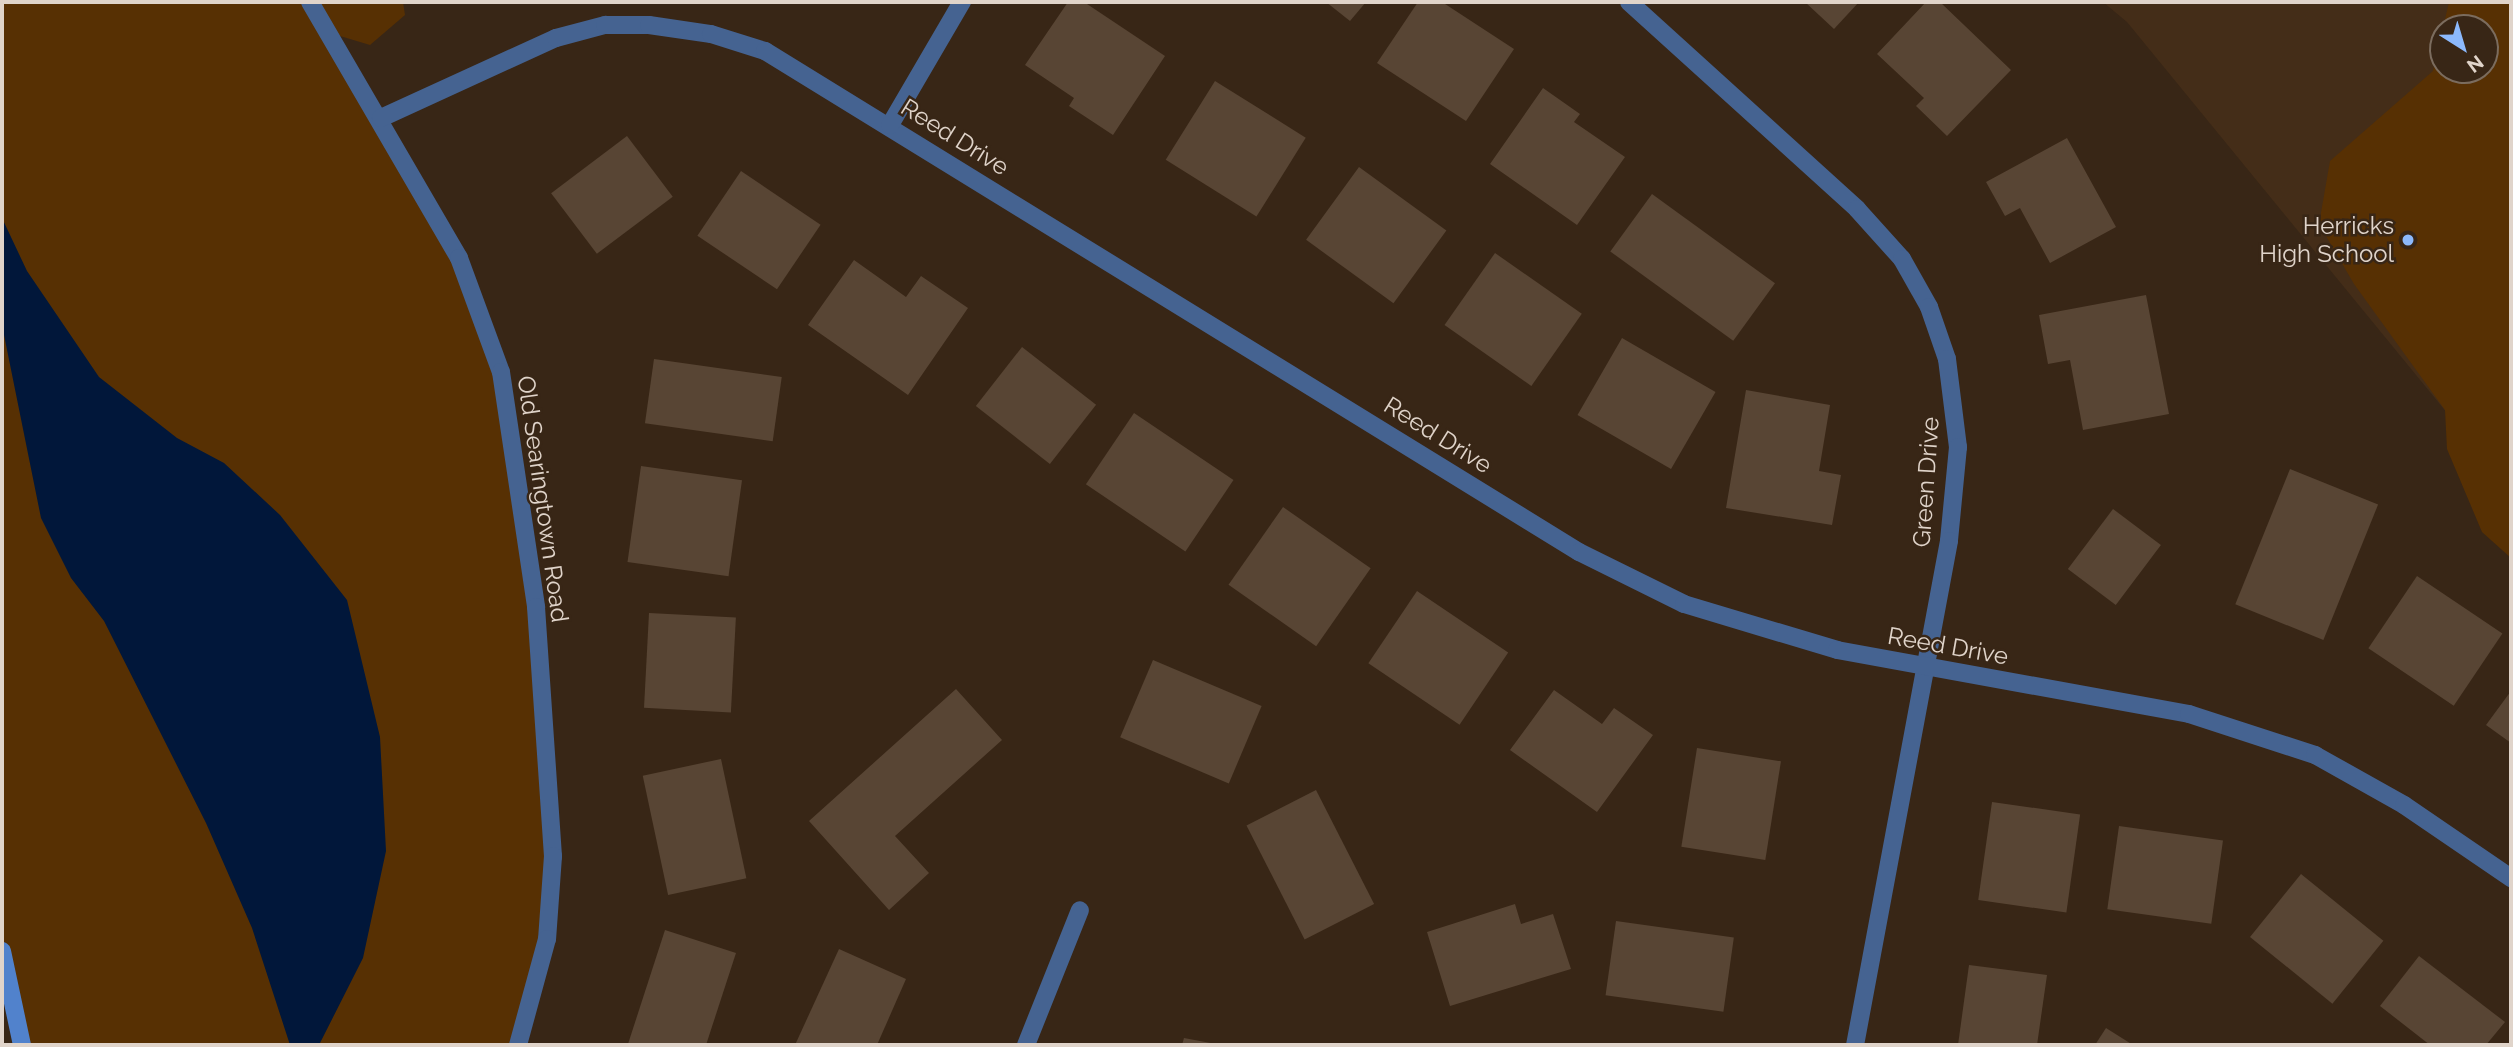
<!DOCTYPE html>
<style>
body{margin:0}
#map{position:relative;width:2513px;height:1047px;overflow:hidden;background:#382616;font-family:Raleway,sans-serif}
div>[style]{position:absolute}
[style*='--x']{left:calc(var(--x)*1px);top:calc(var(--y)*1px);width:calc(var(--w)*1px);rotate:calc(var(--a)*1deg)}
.built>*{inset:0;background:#442d18}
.green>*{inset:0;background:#573003}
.water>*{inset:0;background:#01173a}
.building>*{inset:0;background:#584534;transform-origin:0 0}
.minor>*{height:18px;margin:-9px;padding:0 9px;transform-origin:9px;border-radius:9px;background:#456391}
.secondary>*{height:18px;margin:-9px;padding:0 9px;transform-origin:9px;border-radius:9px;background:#5182cc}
.dots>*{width:19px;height:19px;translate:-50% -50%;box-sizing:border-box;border:4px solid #382616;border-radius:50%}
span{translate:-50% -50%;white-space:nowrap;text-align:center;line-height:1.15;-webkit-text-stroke:5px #382616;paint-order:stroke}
.street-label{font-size:24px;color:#e0d4ca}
.poi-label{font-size:24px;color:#e0d4ca}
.right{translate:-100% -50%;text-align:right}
.frame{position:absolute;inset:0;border:4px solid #e0d4ca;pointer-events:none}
.north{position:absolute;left:2429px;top:14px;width:70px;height:70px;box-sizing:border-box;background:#382616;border:2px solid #7b6c5e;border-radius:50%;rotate:143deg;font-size:19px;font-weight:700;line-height:28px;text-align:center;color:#e0d4ca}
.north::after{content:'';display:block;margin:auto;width:24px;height:32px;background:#8cb9fc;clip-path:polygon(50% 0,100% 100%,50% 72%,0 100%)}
</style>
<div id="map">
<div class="built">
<i style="clip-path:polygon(evenodd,2103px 2px,2511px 2px,2511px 491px,2127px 22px,2103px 2px,2443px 28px,2485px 28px,2485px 70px,2443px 70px,2443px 28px)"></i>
</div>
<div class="green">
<i style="clip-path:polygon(2px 2px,403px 2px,405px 15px,370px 45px,330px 33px,484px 317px,536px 607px,553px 856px,547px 939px,518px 1045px,22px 1045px,2px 951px)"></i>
<i style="clip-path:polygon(evenodd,2449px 2px,2511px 2px,2511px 558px,2482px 532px,2447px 449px,2445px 410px,2354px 284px,2319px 224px,2330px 161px,2433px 71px,2449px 2px,2443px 28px,2485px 28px,2485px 70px,2443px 70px,2443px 28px)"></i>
</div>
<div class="water">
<i style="clip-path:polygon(2px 218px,27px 271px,99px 377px,177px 438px,224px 463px,280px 515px,347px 600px,380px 737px,386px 851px,363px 958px,319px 1045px,290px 1045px,252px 928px,206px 823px,104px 621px,71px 578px,41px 518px,2px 325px)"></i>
</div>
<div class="building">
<i style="clip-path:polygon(1068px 2px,1084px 2px,1165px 56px,1113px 135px,1069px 106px,1074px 98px,1025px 65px)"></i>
<i style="clip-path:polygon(1326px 2px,1366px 2px,1350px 21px)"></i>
<i style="clip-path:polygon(1418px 2px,1442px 2px,1514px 49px,1466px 121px,1377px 63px)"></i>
<i style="clip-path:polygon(1805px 2px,1859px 2px,1834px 29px)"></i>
<i style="clip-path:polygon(1926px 2px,1940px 2px,2011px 70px,1947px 136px,1916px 106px,1924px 98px,1877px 54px)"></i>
<i style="left:1215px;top:81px;width:107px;height:93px;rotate:32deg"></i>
<i style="clip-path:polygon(1543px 88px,1580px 114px,1574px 122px,1625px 157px,1577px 225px,1490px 164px)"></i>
<i style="left:627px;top:136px;width:76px;height:95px;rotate:53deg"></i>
<i style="clip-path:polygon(2067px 138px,2116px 227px,2050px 263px,2020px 208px,2005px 216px,1986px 182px)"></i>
<i style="left:1359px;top:167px;width:108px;height:90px;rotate:36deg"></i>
<i style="left:741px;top:171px;width:96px;height:78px;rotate:34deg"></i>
<i style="left:1652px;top:194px;width:152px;height:71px;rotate:36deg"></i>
<i style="left:1495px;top:253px;width:106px;height:88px;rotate:35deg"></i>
<i style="clip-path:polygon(854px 260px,906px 297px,921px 276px,968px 308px,908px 395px,808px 325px)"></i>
<i style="clip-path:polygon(2146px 295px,2169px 414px,2083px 430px,2070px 360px,2048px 364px,2039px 315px)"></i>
<i style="left:1622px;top:338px;width:108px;height:89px;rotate:30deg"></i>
<i style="left:1022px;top:347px;width:94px;height:75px;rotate:38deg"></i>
<i style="left:654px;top:359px;width:129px;height:65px;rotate:8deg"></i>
<i style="clip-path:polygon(1746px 390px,1830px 405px,1819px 471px,1841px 475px,1832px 525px,1726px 508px)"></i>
<i style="left:1134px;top:413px;width:120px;height:86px;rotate:34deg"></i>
<i style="left:641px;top:466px;width:102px;height:97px;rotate:8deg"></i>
<i style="left:2290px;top:469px;width:95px;height:146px;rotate:22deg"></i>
<i style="left:1283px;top:507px;width:107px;height:95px;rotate:35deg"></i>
<i style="left:2113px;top:509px;width:60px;height:75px;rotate:37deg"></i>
<i style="left:2417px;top:576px;width:103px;height:87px;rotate:34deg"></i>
<i style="left:1417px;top:591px;width:110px;height:87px;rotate:34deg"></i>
<i style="left:649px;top:613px;width:87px;height:95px;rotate:3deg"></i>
<i style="left:1153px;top:660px;width:118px;height:84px;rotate:23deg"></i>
<i style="clip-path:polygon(956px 689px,1002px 740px,895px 836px,929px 873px,889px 910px,809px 821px)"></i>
<i style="clip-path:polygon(1554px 690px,1602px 724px,1614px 708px,1653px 735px,1597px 812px,1510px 750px)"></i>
<i style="clip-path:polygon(2511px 691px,2511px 743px,2486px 725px)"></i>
<i style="left:1697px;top:748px;width:85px;height:100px;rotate:9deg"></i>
<i style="left:721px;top:759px;width:122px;height:80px;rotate:78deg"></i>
<i style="left:1316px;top:790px;width:128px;height:78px;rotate:63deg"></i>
<i style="left:1992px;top:802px;width:89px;height:99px;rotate:8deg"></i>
<i style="left:2119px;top:826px;width:105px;height:84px;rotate:8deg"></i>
<i style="left:2301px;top:874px;width:106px;height:81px;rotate:39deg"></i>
<i style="clip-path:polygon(1515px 904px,1521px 924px,1553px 914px,1571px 969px,1450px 1006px,1427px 932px)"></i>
<i style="left:1616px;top:921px;width:119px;height:75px;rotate:8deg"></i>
<i style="clip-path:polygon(665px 930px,736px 953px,706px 1045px,628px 1044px)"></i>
<i style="clip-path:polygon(839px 949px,906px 979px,877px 1045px,795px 1045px)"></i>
<i style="clip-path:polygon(2419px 956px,2505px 1022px,2486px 1045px,2430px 1045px,2380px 1006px)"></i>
<i style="clip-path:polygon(1969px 965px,2047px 975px,2037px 1045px,1958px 1045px)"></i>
<i style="clip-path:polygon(2106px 1028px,2133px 1045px,2095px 1045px)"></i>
<i style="clip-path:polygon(1184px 1038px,1216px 1044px,1216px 1045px,1182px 1045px)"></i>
</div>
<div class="minor">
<i style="--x:310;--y:2;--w:296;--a:59.8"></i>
<i style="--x:459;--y:258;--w:121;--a:69.8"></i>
<i style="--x:501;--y:372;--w:238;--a:81.5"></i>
<i style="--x:536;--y:607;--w:250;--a:86.1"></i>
<i style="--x:553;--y:856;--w:83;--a:94.1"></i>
<i style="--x:547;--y:939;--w:110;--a:105.3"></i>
<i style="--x:1629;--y:2;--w:308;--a:42.2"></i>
<i style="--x:1857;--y:209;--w:67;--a:48"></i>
<i style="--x:1902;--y:259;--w:55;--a:60.6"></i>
<i style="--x:1929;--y:307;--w:55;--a:70.9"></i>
<i style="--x:1947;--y:359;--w:89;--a:82.9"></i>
<i style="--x:1958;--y:447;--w:94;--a:95.5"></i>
<i style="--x:1949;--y:541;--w:513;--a:100.56"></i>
<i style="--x:381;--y:118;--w:192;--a:-24.6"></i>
<i style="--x:556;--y:38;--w:51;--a:-14.9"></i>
<i style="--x:605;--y:25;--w:44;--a:0"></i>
<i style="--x:649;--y:25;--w:63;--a:8.3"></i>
<i style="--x:711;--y:34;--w:57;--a:17.5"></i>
<i style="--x:765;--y:51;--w:956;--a:31.61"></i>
<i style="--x:1579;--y:552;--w:117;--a:26.3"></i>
<i style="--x:1684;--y:604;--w:160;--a:16.7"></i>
<i style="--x:1837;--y:650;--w:358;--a:10.3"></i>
<i style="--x:2189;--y:714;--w:133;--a:18"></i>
<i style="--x:2315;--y:755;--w:102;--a:29.3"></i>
<i style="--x:2404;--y:805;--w:130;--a:34.3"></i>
<i style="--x:890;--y:125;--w:143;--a:-59.7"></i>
<i style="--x:1026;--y:1045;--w:145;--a:-68.2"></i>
</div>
<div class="secondary">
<i style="--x:2;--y:951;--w:96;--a:78"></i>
</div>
<div class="dots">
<i style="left:2408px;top:240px;background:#8cb9fc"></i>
</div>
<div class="street-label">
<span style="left:955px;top:137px;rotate:32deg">Reed Drive</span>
<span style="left:1438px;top:435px;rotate:32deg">Reed Drive</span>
<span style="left:1926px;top:482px;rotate:-86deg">Green Drive</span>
<span style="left:543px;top:499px;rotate:82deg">Old Searingtown Road</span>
<span style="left:1948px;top:646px;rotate:10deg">Reed Drive</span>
</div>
<div class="poi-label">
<span class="right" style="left:2394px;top:240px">Herricks<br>High School</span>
</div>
<div class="frame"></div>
<div class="north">N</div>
</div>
